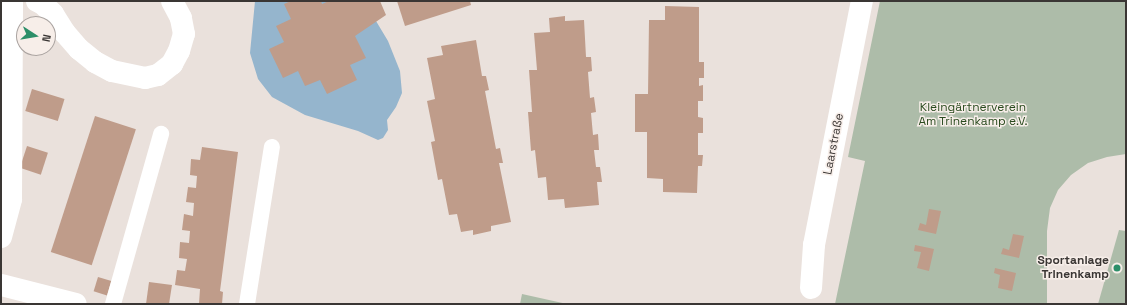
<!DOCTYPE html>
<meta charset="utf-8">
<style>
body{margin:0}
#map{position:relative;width:1127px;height:305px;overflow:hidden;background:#eae1dc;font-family:"Space Grotesk",sans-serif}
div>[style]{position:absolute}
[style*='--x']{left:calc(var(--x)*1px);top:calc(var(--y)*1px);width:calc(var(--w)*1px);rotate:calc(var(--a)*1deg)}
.green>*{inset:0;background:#adbca9}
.water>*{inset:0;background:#95b5cd}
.building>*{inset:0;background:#bf9c8a;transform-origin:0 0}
.service>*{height:16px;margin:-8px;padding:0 8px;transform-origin:8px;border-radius:8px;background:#fff}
.minor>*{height:22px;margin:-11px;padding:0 11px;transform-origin:11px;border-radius:11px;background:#fff}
.dots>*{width:11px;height:11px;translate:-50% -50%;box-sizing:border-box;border:2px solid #f7eee9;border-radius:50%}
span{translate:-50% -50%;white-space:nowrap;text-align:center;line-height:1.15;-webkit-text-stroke:3px #f7eee9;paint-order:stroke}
.park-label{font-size:12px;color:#294a1e}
.street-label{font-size:12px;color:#3a3634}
.poi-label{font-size:12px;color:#3a3634;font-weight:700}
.right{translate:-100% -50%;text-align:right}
.frame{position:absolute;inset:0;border:2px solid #3a3634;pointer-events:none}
.north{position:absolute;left:16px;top:16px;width:40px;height:40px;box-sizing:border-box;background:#f7eee9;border:1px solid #aba4a1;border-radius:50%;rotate:102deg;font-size:11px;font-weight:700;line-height:16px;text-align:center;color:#3a3634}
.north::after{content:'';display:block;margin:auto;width:14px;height:18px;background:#2c8f69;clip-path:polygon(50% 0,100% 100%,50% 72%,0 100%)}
</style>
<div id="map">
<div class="green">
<i style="clip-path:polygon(880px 1px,1126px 1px,1126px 154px,1107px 157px,1088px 163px,1071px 175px,1058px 190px,1050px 208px,1047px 231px,1047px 304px,835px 304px,865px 161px,848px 157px)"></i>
<i style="clip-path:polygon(1119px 230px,1126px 231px,1126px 304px,1098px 304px)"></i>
<i style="clip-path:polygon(522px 294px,567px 304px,520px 304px)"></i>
</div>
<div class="water">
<i style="clip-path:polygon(255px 1px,364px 1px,388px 41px,400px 71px,402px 93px,396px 107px,387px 120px,388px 130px,383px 138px,378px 140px,358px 131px,305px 115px,272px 97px,258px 79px,250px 53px)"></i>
</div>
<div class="building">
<i style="clip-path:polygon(291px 1px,321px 1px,322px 4px,329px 1px,380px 1px,386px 15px,355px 36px,366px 58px,350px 65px,357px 80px,327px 94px,320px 80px,305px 86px,298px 71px,283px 78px,269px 49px,284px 42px,276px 26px,291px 19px,284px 4px)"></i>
<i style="clip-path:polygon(397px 1px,470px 1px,471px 5px,405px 26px)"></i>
<i style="clip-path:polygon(665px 6px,699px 7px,699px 62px,704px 62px,704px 78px,699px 78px,699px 86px,703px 85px,703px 101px,698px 101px,698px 117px,703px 118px,703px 133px,698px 133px,698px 155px,703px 155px,702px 166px,698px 166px,697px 193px,663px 192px,663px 179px,647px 178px,647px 132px,635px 132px,635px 94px,648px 94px,649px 20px,665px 20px)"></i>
<i style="clip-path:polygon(565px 16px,565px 21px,584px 20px,586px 57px,591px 57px,592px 71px,588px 72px,590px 98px,594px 97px,596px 112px,591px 113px,593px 135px,598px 134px,599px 150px,594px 150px,596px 167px,600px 167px,602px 182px,597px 182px,599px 205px,565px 208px,564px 199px,548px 200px,546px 177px,538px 178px,535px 150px,531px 151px,528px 112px,532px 112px,529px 70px,537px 70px,534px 33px,550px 32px,549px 18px)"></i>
<i style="clip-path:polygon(476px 40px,482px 76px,486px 76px,489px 90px,485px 91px,496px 149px,500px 148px,503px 163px,499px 163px,511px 222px,491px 226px,491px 231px,473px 235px,473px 230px,461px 232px,457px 214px,449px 215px,442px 179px,438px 180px,431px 142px,435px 141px,427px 101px,435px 99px,427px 58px,443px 55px,441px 46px)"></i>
<i style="left:32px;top:89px;width:34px;height:23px;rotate:17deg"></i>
<i style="left:95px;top:116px;width:43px;height:143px;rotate:18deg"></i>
<i style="left:27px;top:146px;width:22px;height:23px;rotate:18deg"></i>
<i style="clip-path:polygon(202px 147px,238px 152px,220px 291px,223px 292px,222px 304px,199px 304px,200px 289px,175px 285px,177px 270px,185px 271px,187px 259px,179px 258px,180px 242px,189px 243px,190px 231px,182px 230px,184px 214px,193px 216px,194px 203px,186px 202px,188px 187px,196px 188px,197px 176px,190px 175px,191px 159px,200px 160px)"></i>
<i style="clip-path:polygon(929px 209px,941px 211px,936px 234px,918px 230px,920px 223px,926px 225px)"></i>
<i style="clip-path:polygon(1013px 234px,1024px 236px,1019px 258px,1001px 254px,1003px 248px,1009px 250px)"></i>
<i style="clip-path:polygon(915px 245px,934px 249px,929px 271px,917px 268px,921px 252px,914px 251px)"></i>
<i style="clip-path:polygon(995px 268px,1016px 273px,1012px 291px,998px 288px,1000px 275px,994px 273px)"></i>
<i style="left:98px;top:277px;width:14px;height:15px;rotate:17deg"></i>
<i style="clip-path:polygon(149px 282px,172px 285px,169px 304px,146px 304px)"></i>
</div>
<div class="service">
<i style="--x:113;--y:304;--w:177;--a:-74.2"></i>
<i style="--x:247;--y:304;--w:159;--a:-81"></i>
</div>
<div class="minor">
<i style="--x:37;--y:1;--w:7;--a:27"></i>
<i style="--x:43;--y:4;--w:14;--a:45"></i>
<i style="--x:53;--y:14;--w:22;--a:58"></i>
<i style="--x:65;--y:33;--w:21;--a:49"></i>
<i style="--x:79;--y:49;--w:21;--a:39"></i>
<i style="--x:95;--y:62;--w:19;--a:28"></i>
<i style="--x:112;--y:71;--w:34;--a:12"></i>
<i style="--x:145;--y:78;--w:13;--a:-13"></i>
<i style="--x:158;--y:75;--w:18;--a:-38"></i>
<i style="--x:172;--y:64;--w:15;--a:-62"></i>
<i style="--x:179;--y:51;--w:18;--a:-74"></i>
<i style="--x:184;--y:34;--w:16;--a:-101"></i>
<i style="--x:181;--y:18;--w:19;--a:-118"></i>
<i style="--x:1;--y:237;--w:39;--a:-75"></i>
<i style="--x:11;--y:199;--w:198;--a:-89.7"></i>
<i style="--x:1;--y:285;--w:77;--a:14.2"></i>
<i style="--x:811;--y:288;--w:43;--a:-86"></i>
<i style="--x:814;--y:245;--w:249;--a:-78.9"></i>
</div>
<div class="dots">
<i style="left:1117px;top:268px;background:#2c8f69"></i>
</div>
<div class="park-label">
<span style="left:973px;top:115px">Kleingärtnerverein<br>Am Trinenkamp e.V.</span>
</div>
<div class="street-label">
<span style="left:834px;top:144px;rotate:-79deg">Laarstraße</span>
</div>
<div class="poi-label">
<span class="right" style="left:1109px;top:268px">Sportanlage<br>Trinenkamp</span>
</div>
<div class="frame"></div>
<div class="north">N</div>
</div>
